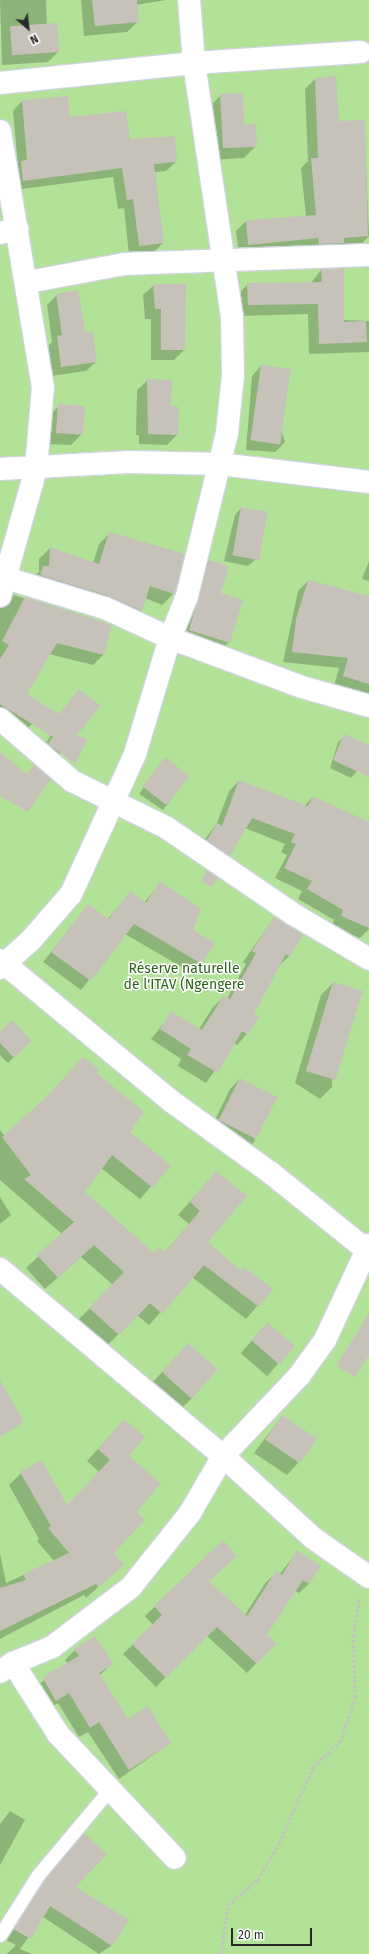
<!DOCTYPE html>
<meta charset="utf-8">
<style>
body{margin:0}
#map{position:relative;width:369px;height:1954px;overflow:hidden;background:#ebe4db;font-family:"Fira Sans",sans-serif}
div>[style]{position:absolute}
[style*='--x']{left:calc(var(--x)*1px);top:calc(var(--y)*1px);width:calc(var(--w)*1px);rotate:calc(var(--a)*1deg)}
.green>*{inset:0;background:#b1e297;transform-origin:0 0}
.shadow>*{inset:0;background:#0003;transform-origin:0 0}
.building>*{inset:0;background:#c7c2b9;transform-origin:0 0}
.path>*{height:2.5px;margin-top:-1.25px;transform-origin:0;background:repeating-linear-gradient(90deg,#c3c3c3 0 3px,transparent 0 5px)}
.roads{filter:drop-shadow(1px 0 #d0d3e2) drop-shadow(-1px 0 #d0d3e2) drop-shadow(0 1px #d0d3e2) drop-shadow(0 -1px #d0d3e2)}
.lane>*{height:13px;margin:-6.5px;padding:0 6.5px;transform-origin:6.5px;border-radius:6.5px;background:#fff}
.street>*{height:22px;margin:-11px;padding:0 11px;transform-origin:11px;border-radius:11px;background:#fff}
span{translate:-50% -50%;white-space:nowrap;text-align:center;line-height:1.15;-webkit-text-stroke:3px #fff;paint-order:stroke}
.park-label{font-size:14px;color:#2a651a}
.north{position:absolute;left:8px;top:8px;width:40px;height:40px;-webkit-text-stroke:3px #fff;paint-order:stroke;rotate:152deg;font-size:11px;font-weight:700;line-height:16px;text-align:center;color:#292929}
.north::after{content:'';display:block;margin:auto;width:14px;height:18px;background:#292929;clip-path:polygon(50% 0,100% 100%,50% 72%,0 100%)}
.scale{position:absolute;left:231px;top:1928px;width:81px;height:18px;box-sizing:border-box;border:2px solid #292929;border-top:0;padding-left:5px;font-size:12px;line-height:14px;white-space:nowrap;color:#292929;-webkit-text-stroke:3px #fff;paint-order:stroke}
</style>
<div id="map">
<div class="green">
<i style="left:0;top:0;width:369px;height:1954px"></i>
</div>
<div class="shadow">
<i style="clip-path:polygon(0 0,46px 0,47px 25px,58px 52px,48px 62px,2px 65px)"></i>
<i style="clip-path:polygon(81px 0,166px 0,136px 5px,138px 21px,127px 32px,84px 36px)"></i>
<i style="clip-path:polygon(335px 77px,338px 122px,364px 121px,369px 236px,360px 245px,239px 255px,236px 231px,246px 221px,306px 216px,301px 168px,308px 161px,305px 89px,315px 79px)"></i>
<i style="clip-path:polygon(221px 95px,256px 146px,244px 158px,211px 160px,209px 107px)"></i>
<i style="clip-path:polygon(22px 101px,176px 162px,166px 171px,155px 172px,163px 243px,153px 253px,129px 255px,124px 208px,118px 209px,113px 177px,14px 190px,12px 172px,18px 166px,13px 111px)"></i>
<i style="clip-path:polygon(321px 270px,343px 320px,369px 321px,369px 352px,309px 354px,308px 314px,237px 316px,237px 295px,248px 284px,311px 283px)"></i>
<i style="clip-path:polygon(154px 285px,184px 350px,174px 360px,151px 360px,151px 319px,145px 319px,143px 295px)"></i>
<i style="clip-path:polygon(57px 295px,84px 334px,96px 362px,86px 371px,51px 376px,47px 347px,52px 342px,47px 305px)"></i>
<i style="clip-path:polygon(261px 366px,285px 442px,275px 452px,246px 450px,252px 376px)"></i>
<i style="clip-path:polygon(148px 380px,170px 407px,177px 435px,167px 445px,139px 444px,139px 435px,136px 435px,137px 390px)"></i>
<i style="clip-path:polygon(59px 406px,83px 433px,71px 445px,45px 444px,47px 418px)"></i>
<i style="clip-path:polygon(241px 508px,266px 513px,255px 560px,248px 566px,224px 561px,235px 515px)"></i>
<i style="clip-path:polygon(110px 533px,183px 554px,173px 594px,162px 605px,145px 598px,141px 611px,130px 621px,32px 578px,39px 572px,39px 559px,50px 548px,93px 563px,99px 544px)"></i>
<i style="clip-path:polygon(209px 561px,220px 594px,229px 642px,217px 654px,178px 642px,197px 573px)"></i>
<i style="clip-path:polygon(369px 561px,369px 581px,362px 579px)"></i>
<i style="clip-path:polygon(308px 581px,369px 597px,369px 696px,334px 686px,339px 668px,283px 662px,298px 591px)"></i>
<i style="clip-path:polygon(14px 595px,111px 626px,103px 655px,93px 665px,49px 654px,26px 694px,32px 724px,21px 735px,0 722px,0 608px)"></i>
<i style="clip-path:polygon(73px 697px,99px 707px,54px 760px,42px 750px)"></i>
<i style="clip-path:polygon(345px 736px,357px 771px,351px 778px,330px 768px,338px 742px)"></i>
<i style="clip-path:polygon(165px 758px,169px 803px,163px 810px,139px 794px)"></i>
<i style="clip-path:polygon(239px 781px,304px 806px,313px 797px,369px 825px,369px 929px,360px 938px,331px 926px,334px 920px,298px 899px,302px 891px,275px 878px,287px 855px,281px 852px,285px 844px,245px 828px,219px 865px,197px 850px,217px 823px,229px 791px)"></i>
<i style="clip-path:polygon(161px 882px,192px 930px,201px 963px,192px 973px,125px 934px,81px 990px,43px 962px,88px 905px,107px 920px,130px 893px,144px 903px)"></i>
<i style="clip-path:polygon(274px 918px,289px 956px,278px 967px,252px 1014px,258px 1017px,247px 1034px,237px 1045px,234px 1043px,206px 1083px,178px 1066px,181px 1059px,151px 1039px,172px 1013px,199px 1029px,213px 1007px,224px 997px,227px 999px,246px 964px,243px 962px)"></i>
<i style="clip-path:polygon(333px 983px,332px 1087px,320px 1099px,295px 1083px,321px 995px)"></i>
<i style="clip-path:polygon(0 1033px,30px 1041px,8px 1063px,0 1055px)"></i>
<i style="clip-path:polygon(95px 1073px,128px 1132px,170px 1165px,140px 1199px,101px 1168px,83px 1192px,153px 1254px,164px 1253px,189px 1224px,178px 1215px,216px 1172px,207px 1243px,240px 1272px,272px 1289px,246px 1319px,192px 1277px,149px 1325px,137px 1315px,106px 1347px,78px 1320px,113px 1285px,81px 1257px,45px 1289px,26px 1268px,62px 1234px,0 1180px,0 1130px,6px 1138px)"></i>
<i style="clip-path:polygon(240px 1079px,255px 1141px,245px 1151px,210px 1130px,230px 1089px)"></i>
<i style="clip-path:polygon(0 1197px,11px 1215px,0 1224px)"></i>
<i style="left:267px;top:1323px;width:35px;height:40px;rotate:41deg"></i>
<i style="clip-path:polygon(176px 1357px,192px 1398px,180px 1410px,151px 1384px)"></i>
<i style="clip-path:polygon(282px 1416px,298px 1463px,287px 1475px,254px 1453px)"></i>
<i style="clip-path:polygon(124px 1420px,135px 1512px,113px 1553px,123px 1565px,86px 1598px,84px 1595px,0 1639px,0 1553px,6px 1583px,54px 1561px,37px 1541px,39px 1539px,9px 1485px,21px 1473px,67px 1506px,99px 1472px,87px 1461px)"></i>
<i style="clip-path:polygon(223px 1541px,208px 1581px,245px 1615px,266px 1582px,276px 1573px,279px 1575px,297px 1552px,309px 1584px,299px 1593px,295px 1591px,266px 1635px,275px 1643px,247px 1673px,207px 1636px,156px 1687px,123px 1654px,153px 1625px,145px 1616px)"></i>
<i style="clip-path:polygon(75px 1650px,113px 1663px,99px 1676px,127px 1721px,170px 1743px,119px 1779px,88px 1732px,79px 1737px,58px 1703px,45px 1711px,32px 1689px,68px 1664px,65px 1660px)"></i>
<i style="clip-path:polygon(10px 1811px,25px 1820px,0 1865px,0 1824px)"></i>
<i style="clip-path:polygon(84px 1834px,75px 1887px,128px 1921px,111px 1946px,99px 1954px,43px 1917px,20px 1949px,32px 1954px,7px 1954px,16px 1945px,4px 1939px,37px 1888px)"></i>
</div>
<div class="building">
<i style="clip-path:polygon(92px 0,137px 0,139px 22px,95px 26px)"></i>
<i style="left:57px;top:23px;width:29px;height:47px;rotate:86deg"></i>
<i style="clip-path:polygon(336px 76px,339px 121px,365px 120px,368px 236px,344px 238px,344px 243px,319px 244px,318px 238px,248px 245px,246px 220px,316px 215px,311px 158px,318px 158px,315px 78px)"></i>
<i style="clip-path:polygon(243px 93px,244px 125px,256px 124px,257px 147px,223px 148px,220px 94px)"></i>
<i style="clip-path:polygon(68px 96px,70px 117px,126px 111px,130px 139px,175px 136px,177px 162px,154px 164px,164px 243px,139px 246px,133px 199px,127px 200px,122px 168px,23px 181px,21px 161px,27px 160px,22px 100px)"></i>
<i style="clip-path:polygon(344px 268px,344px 322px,366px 321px,367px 342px,319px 344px,318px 304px,248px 305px,247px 283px,322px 282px,321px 269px)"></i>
<i style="clip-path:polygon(153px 284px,186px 284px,185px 350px,161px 350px,161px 309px,155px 309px)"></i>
<i style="clip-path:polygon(78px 290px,85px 332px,93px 331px,97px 362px,61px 367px,57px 336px,62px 335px,56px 294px)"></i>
<i style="left:261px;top:365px;width:30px;height:76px;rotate:8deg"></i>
<i style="clip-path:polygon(147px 379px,172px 380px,171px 406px,179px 407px,178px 435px,148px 434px)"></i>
<i style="left:58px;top:404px;width:27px;height:29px;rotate:4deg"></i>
<i style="left:241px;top:507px;width:27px;height:49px;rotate:10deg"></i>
<i style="clip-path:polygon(109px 532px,185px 554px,174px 594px,150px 586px,142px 611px,109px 596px,40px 575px,43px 566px,49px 566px,50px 547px,99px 564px)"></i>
<i style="clip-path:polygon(209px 560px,229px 566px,221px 593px,243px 600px,230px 643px,189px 630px)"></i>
<i style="clip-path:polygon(308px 580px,369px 596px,369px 684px,343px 676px,348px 658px,292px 652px,296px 619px)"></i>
<i style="clip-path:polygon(25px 597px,112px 625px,104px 655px,57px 643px,27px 694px,59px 714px,79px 689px,101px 706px,77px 735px,87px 739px,76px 764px,48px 744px,53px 737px,0 704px,0 659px,9px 645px,2px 641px)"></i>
<i style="clip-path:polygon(344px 734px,369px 745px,369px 777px,333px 760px)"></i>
<i style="clip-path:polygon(0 752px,27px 774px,34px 765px,51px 779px,28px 812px,0 796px)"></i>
<i style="left:165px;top:757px;width:31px;height:37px;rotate:38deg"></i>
<i style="clip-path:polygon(239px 780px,308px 806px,313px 796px,369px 822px,369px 928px,341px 916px,343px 910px,307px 889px,312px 881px,284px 868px,296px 844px,291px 842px,295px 834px,252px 818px,230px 856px,207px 840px,217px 823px,222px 826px)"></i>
<i style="clip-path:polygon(206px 870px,218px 878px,212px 887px,201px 882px)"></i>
<i style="clip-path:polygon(160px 881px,201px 909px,193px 930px,215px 943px,202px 964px,134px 924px,91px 981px,51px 952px,88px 904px,109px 919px,130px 891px,146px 903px)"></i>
<i style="clip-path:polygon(274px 917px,303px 935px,290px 957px,286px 954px,254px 1014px,259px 1017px,248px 1035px,242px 1031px,218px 1073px,187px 1055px,191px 1049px,160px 1029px,171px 1011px,202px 1030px,224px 995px,230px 999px,256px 953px,252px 951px)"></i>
<i style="left:333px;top:982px;width:31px;height:93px;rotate:17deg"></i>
<i style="clip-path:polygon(12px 1020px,32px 1041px,14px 1058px,0 1043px,0 1031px)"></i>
<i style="clip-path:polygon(83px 1057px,99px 1069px,97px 1073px,144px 1112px,130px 1132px,171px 1165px,153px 1188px,112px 1155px,85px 1192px,154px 1253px,159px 1247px,165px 1252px,200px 1211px,190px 1202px,216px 1171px,247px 1196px,208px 1242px,241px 1271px,244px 1267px,273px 1289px,259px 1307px,204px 1265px,162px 1314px,150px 1303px,119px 1335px,89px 1308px,124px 1272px,94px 1245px,58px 1278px,37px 1255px,74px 1222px,24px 1179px,31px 1175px,2px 1137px,46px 1097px)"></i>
<i style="left:240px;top:1078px;width:42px;height:47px;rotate:27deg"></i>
<i style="clip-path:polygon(369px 1313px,369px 1355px,355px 1377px,336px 1366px)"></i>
<i style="left:267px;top:1322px;width:37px;height:24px;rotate:41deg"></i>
<i style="left:188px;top:1343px;width:40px;height:39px;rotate:42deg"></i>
<i style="clip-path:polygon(0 1380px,24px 1422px,0 1437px)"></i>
<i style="left:282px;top:1415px;width:42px;height:30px;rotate:34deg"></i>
<i style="clip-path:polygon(124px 1419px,145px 1437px,129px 1456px,161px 1483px,137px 1512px,145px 1520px,114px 1553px,124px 1565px,99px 1587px,96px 1584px,0 1631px,0 1588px,26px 1580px,23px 1574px,69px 1553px,48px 1528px,51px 1526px,20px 1472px,42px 1460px,67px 1505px,110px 1460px,98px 1449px)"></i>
<i style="clip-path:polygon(223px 1540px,237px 1556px,209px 1581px,247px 1616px,276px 1571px,282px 1575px,297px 1550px,321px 1566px,309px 1584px,303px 1580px,267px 1635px,277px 1643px,257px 1664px,217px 1627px,166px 1678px,132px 1644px,162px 1615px,154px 1606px)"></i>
<i style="clip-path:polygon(95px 1636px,114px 1664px,99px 1673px,128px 1719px,148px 1706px,171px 1743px,129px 1770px,99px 1722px,90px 1728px,69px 1693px,56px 1701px,42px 1677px,79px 1656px,74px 1649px)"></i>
<i style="clip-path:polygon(84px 1833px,107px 1854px,76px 1887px,129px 1920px,112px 1946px,50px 1906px,31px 1939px,13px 1929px,46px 1877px)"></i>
</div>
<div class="path">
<i style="--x:221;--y:1954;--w:49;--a:-81.9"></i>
<i style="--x:228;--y:1905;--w:39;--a:-40"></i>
<i style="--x:258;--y:1880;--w:43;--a:-60.4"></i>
<i style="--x:279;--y:1843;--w:83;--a:-65.9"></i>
<i style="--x:313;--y:1767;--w:37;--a:-43"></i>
<i style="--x:340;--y:1742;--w:46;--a:-71.2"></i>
<i style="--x:355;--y:1698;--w:61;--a:-91.9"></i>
<i style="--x:353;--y:1637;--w:38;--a:-81"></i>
</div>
<div class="roads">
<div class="lane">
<i style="--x:0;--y:1935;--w:71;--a:-57.7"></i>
<i style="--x:38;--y:1875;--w:112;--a:-50.1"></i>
</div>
<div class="street">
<i style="--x:0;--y:83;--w:195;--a:-5.9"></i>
<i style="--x:194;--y:63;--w:167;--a:-3.8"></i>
<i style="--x:0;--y:131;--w:260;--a:80.5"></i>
<i style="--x:43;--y:387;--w:82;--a:94.9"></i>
<i style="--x:36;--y:469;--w:132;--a:105.8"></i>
<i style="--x:0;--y:233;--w:18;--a:-13"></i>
<i style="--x:28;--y:282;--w:98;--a:-10.6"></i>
<i style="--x:124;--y:264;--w:245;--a:-2.1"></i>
<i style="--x:0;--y:469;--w:129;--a:-3.1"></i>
<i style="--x:129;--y:462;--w:91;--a:1.3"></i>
<i style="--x:220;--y:464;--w:150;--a:6.9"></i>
<i style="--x:6;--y:578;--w:103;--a:16.9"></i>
<i style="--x:105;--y:608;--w:72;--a:24.8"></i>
<i style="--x:170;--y:638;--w:141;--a:20.4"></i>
<i style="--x:302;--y:687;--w:70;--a:15.8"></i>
<i style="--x:0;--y:719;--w:95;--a:40.7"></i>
<i style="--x:72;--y:781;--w:106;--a:26.3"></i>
<i style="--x:167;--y:828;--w:153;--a:34.3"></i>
<i style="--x:293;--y:914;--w:88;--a:30.6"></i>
<i style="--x:0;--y:960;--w:222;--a:39.5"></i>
<i style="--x:171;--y:1101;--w:123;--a:35.8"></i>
<i style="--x:271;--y:1173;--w:126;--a:38.9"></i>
<i style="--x:0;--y:968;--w:42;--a:-42.1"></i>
<i style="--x:31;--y:940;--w:61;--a:-49"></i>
<i style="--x:71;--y:894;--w:154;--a:-65.4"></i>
<i style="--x:135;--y:754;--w:121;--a:-73.2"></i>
<i style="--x:170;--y:638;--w:45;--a:-68"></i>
<i style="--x:187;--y:596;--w:168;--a:-76.2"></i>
<i style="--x:227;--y:433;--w:58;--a:-84.1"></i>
<i style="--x:233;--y:375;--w:58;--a:-91"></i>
<i style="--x:232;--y:317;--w:257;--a:-98.5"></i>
<i style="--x:194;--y:63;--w:63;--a:-94.5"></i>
<i style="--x:0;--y:1269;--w:291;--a:40"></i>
<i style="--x:223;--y:1456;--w:122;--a:42.3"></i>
<i style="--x:313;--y:1538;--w:68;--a:34.9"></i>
<i style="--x:13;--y:1663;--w:84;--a:57.6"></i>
<i style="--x:58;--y:1734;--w:170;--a:46.7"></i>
<i style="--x:0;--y:1672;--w:16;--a:-35"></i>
<i style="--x:13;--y:1663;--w:42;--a:-22.3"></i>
<i style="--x:52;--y:1647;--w:99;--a:-37.2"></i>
<i style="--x:131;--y:1587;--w:95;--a:-51.4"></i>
<i style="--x:190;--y:1513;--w:66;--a:-59.9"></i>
<i style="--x:223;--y:1456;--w:110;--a:-46.5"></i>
<i style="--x:299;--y:1376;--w:44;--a:-54.2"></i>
<i style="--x:325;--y:1340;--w:105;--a:-65.1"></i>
</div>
</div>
<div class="park-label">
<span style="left:184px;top:977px">Réserve naturelle<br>de l'ITAV (Ngengere</span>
</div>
<div class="north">N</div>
<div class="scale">20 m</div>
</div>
